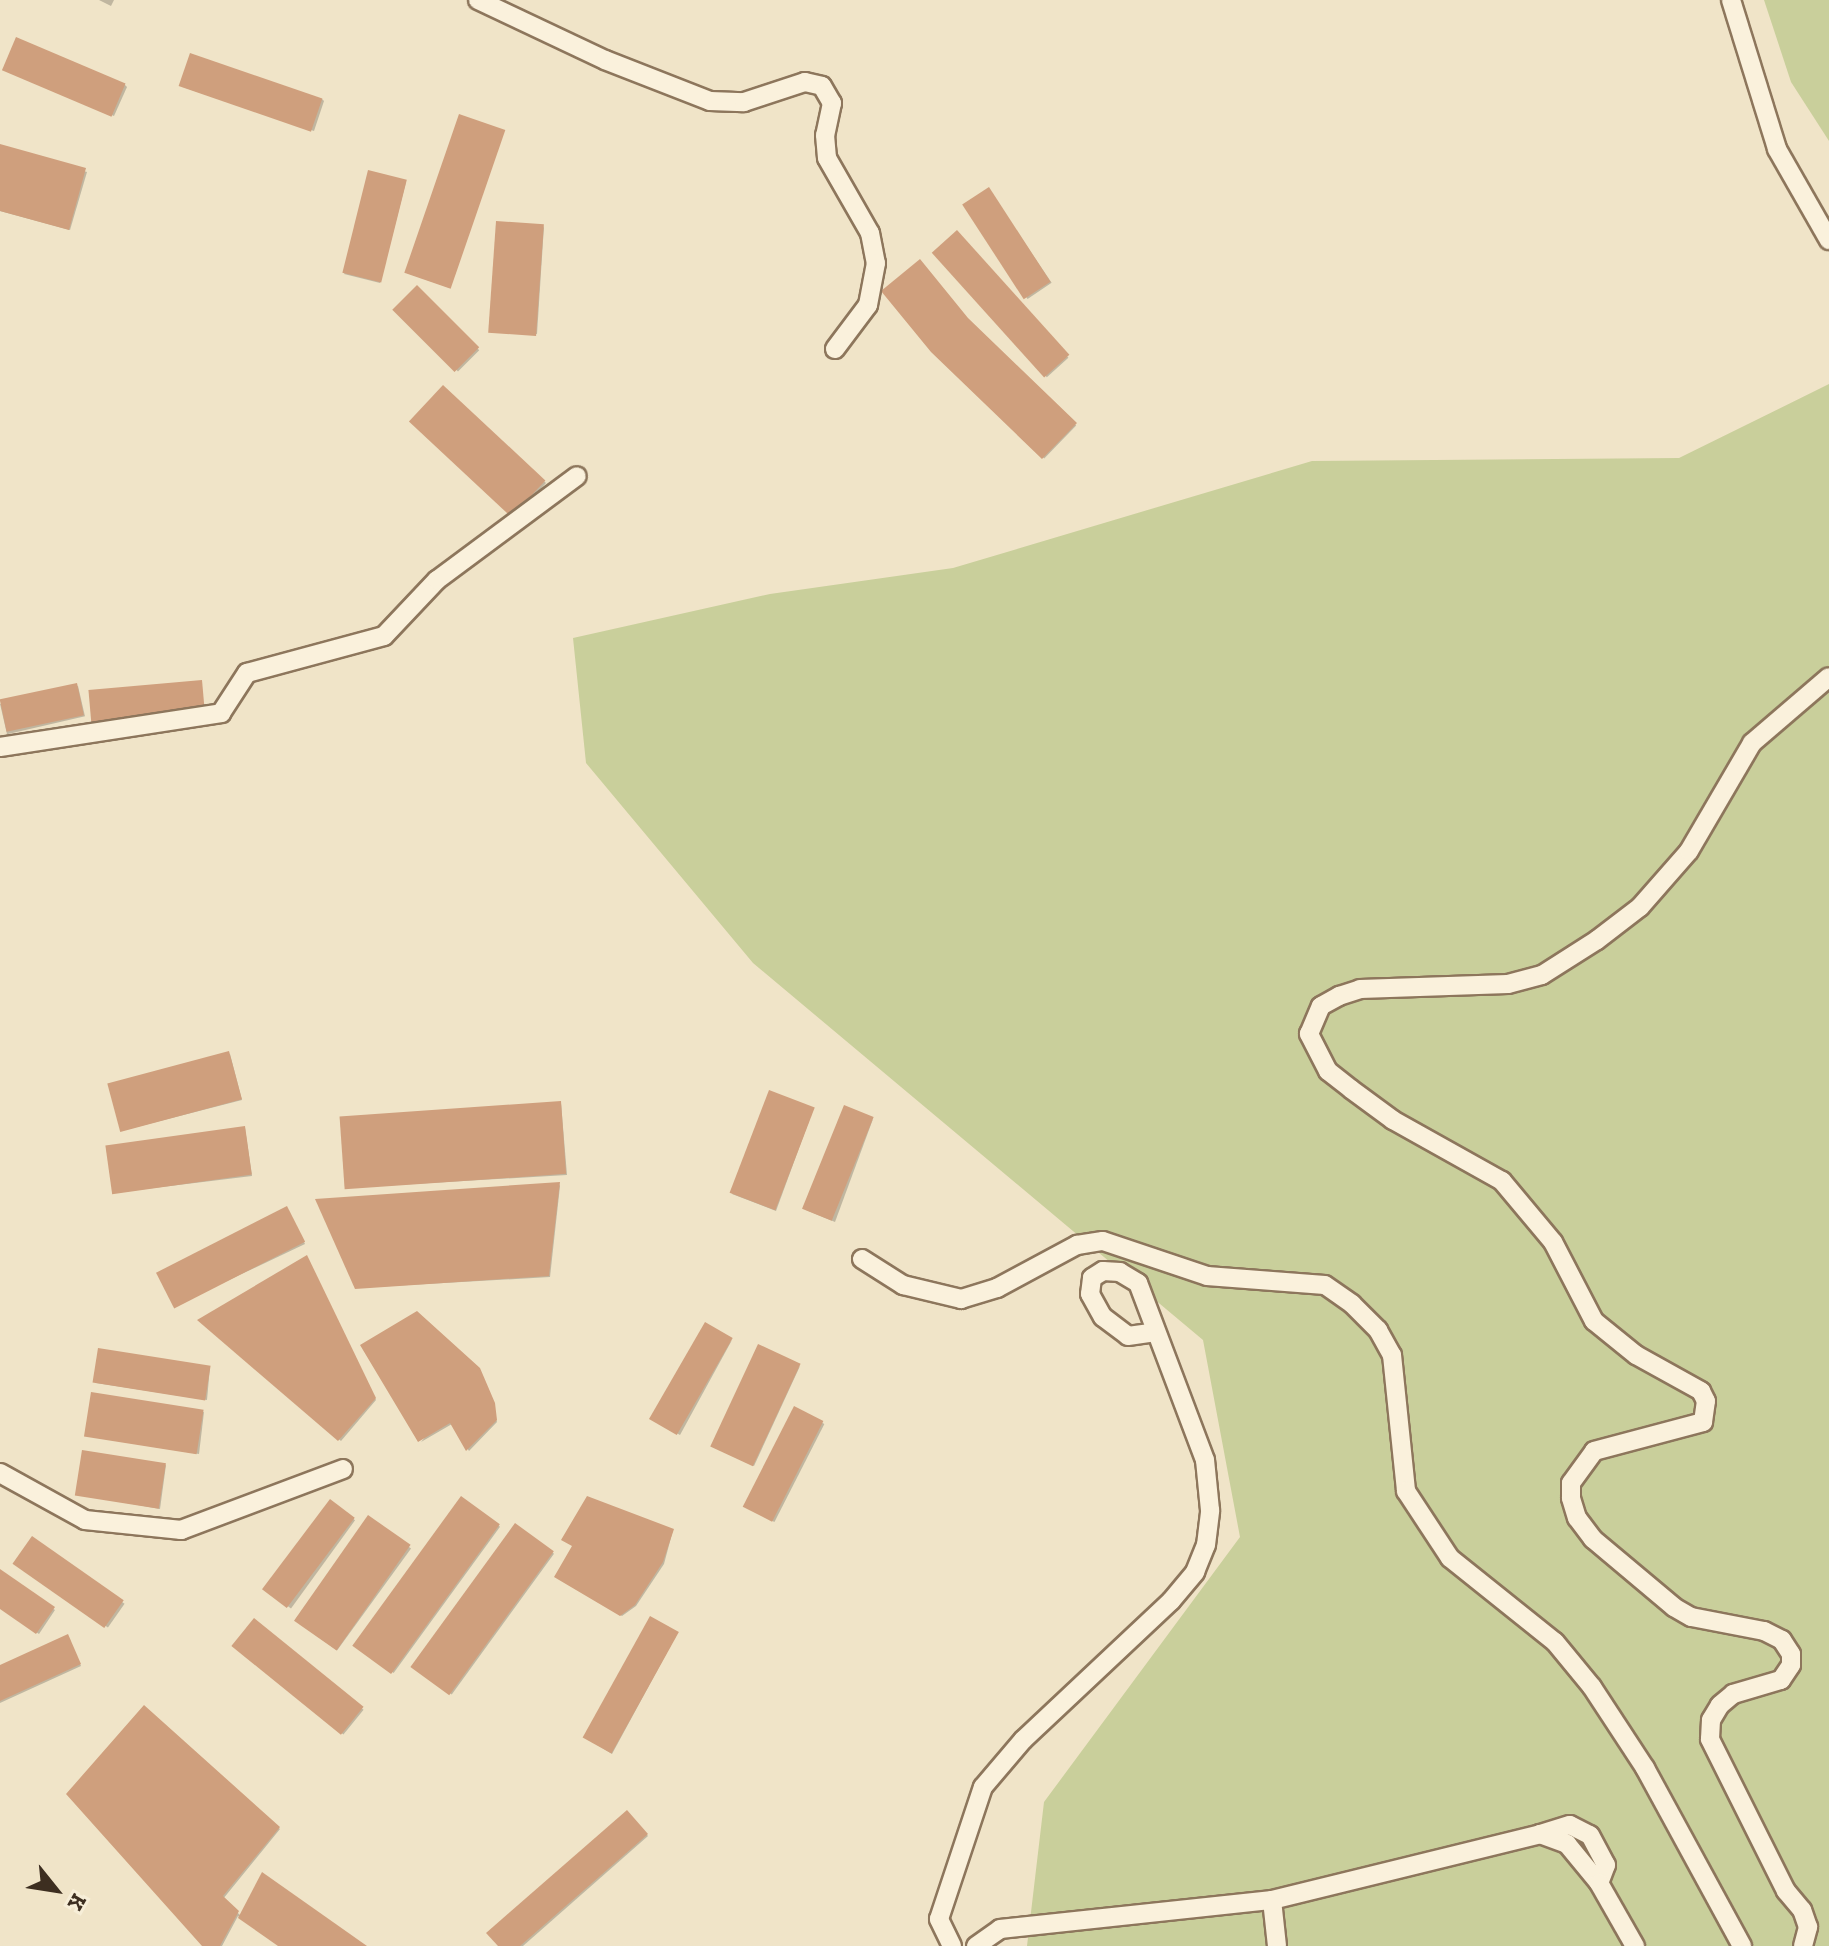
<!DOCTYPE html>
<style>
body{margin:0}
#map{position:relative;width:1829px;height:1946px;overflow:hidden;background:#f0e4c8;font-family:"Zilla Slab",serif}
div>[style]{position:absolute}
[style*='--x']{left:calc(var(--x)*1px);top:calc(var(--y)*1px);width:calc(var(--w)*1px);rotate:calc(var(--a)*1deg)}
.green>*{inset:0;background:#c9cf9b}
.shadow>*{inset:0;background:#0003;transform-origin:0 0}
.building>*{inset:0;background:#cf9f7d;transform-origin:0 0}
.roads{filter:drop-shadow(2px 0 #8d765c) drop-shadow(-2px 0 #8d765c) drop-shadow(0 2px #8d765c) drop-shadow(0 -2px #8d765c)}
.street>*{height:18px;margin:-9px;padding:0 9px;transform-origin:9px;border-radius:9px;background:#faf1dc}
span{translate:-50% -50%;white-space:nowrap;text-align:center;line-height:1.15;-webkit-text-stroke:6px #f7eed8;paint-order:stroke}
.north{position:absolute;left:16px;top:1850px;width:80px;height:80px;-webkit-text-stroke:6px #f7eed8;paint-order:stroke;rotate:120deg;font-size:22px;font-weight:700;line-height:32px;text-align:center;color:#3d2e20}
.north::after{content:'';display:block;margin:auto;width:28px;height:36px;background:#3d2e20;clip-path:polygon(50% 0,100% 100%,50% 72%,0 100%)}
</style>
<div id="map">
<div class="green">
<i style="clip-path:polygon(1764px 0,1829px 0,1829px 141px,1791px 82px)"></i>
<i style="clip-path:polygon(1829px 384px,1829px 1946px,1027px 1946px,1044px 1802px,1240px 1537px,1203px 1340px,753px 963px,586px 763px,573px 638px,770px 594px,953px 568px,1312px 461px,1679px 458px)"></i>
</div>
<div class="shadow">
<i style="clip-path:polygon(99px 0,114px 0,111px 6px)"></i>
<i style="clip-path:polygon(6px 71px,125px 85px,127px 87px,114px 116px)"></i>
<i style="clip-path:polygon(183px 87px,322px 99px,324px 101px,314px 131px)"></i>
<i style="clip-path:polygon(503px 132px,450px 288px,407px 273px)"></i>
<i style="clip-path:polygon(0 146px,87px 172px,70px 230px,0 211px)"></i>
<i style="clip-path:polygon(406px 182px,380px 283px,344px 274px)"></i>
<i style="left:989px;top:190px;width:112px;height:29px;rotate:56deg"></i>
<i style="clip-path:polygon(544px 226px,537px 334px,490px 331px)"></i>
<i style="left:956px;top:233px;width:168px;height:29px;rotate:48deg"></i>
<i style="left:417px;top:288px;width:88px;height:30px;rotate:45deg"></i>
<i style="left:969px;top:322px;width:149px;height:46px;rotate:44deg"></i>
<i style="clip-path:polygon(443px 388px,546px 483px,515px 517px)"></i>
<i style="left:78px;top:686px;width:31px;height:80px;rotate:77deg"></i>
<i style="clip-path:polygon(230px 1054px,242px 1100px,121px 1131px)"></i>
<i style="clip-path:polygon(561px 1103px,567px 1175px,346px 1188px)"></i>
<i style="clip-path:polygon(813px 1110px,776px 1211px,732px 1194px)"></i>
<i style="clip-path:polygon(873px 1119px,835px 1222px,806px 1210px)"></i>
<i style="clip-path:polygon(245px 1128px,252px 1176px,113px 1193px)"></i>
<i style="clip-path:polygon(560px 1186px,550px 1277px,356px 1288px,559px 1184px)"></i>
<i style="clip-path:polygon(288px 1210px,305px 1244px,174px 1306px)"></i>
<i style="clip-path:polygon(308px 1259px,376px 1400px,341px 1441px,200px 1321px)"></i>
<i style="clip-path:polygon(732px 1340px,680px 1435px,653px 1420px)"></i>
<i style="clip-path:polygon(800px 1366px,754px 1466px,713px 1447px)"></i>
<i style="clip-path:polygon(210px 1367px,207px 1400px,96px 1383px)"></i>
<i style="clip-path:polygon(481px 1372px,497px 1422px,469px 1451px,452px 1424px,421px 1442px)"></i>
<i style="left:795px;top:1409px;width:33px;height:110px;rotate:27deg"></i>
<i style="clip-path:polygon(204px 1412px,199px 1454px,86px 1436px)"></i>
<i style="clip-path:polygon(166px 1465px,160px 1509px,77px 1494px)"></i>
<i style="left:462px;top:1499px;width:47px;height:181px;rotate:36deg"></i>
<i style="left:330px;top:1502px;width:31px;height:109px;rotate:36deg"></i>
<i style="left:369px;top:1518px;width:52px;height:126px;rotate:36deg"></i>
<i style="left:516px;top:1526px;width:47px;height:174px;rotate:36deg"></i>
<i style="clip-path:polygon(673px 1530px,664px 1564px,636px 1606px,622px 1616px,558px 1578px)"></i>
<i style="left:32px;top:1539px;width:113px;height:29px;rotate:35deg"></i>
<i style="clip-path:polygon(0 1572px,55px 1610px,39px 1634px,0 1608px)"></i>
<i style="left:254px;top:1621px;width:141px;height:32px;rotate:39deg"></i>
<i style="clip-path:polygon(677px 1634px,612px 1754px,586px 1738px)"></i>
<i style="clip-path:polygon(69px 1638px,81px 1666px,0 1703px,0 1667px)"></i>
<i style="clip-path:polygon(144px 1708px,280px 1829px,223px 1899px,241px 1916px,364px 1946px,280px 1946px,238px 1916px,222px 1946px,205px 1946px)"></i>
<i style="clip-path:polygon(627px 1812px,648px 1836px,523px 1946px,501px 1946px)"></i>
</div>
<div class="building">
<i style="left:16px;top:37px;width:119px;height:36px;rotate:23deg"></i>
<i style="left:190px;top:53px;width:140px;height:35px;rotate:19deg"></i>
<i style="left:459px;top:114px;width:49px;height:168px;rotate:19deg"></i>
<i style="clip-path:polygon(0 144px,86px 168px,69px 230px,0 211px)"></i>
<i style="left:368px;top:170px;width:40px;height:106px;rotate:14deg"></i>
<i style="left:989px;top:187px;width:113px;height:32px;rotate:57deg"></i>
<i style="left:496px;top:221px;width:48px;height:112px;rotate:4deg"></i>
<i style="left:957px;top:230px;width:168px;height:34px;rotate:48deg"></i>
<i style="clip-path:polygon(920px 259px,968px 318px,1077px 423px,1042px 459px,931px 352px,881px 291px)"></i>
<i style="left:417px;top:285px;width:88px;height:35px;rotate:45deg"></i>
<i style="left:443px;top:385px;width:140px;height:50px;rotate:43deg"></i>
<i style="left:202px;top:680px;width:33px;height:114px;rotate:85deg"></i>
<i style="left:77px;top:683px;width:33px;height:79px;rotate:78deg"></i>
<i style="left:229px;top:1051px;width:50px;height:126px;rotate:75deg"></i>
<i style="left:769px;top:1090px;width:49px;height:110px;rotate:21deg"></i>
<i style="left:561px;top:1101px;width:73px;height:222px;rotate:86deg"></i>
<i style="left:844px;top:1105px;width:32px;height:112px;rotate:22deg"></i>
<i style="left:245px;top:1126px;width:49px;height:141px;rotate:82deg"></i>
<i style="clip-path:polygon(560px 1182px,549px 1276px,355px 1289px,315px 1199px)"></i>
<i style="left:287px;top:1206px;width:40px;height:147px;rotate:63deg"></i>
<i style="clip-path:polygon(307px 1255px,376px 1398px,338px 1441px,197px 1320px)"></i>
<i style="clip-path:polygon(417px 1311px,480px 1368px,495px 1403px,497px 1420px,466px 1451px,450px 1423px,418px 1442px,360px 1345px)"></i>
<i style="left:705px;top:1322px;width:32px;height:112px;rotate:30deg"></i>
<i style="left:758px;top:1344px;width:47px;height:113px;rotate:25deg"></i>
<i style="left:98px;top:1348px;width:114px;height:35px;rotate:9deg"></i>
<i style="left:91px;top:1392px;width:114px;height:45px;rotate:9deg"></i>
<i style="left:794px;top:1406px;width:33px;height:113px;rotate:27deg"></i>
<i style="left:82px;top:1450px;width:85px;height:46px;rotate:9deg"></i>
<i style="left:461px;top:1496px;width:48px;height:185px;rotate:36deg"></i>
<i style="clip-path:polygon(587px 1496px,674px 1529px,663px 1562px,635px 1605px,620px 1616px,554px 1577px,572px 1546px,561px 1540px)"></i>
<i style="left:330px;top:1499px;width:31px;height:113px;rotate:37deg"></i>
<i style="left:368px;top:1515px;width:52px;height:129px;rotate:35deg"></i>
<i style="left:515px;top:1523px;width:48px;height:178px;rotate:36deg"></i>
<i style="left:32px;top:1536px;width:112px;height:34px;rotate:35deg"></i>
<i style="clip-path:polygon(0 1569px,55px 1607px,36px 1634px,0 1609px)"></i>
<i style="left:650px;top:1616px;width:33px;height:139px;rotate:29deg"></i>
<i style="left:254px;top:1618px;width:141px;height:36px;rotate:39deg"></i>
<i style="clip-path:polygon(68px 1634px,81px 1664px,0 1701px,0 1665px)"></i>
<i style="clip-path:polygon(144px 1705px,280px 1827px,223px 1896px,239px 1911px,220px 1946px,202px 1946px,66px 1794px)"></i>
<i style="clip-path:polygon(627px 1810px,648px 1834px,520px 1946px,498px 1946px,486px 1933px)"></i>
<i style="clip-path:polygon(262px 1872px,367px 1946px,278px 1946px,238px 1918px)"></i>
</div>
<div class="roads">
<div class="street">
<i style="--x:478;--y:0;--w:140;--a:25.3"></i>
<i style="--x:605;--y:60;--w:113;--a:21.3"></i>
<i style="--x:710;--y:101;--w:34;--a:2"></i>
<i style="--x:744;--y:102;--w:64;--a:-18.2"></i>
<i style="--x:805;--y:82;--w:17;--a:13"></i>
<i style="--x:822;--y:86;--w:20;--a:60"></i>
<i style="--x:832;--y:103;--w:33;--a:102"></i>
<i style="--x:825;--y:135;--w:23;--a:85"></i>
<i style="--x:827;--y:158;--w:86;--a:60.2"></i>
<i style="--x:870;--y:233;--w:31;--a:79"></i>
<i style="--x:876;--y:263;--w:43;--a:100.8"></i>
<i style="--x:868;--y:305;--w:55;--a:126.9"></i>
<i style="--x:1731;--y:0;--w:156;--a:72.8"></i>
<i style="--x:1777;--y:149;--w:105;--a:60.3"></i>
<i style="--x:0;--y:747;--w:224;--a:-8.7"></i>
<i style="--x:221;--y:713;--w:48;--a:-57"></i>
<i style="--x:247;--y:673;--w:142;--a:-15.1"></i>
<i style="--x:384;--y:636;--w:77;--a:-46.6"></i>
<i style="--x:437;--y:580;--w:174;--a:-36.6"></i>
<i style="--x:862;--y:1259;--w:49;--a:32.4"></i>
<i style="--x:903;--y:1285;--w:60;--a:13.6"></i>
<i style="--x:961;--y:1299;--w:38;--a:-17"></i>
<i style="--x:997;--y:1288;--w:91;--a:-28.3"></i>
<i style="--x:1077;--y:1245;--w:26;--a:-9"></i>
<i style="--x:1103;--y:1241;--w:110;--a:18.6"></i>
<i style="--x:1207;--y:1276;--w:118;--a:4.4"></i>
<i style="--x:1325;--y:1285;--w:33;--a:35"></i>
<i style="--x:1352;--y:1304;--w:37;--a:45"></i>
<i style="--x:1378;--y:1330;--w:29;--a:61"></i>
<i style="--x:1392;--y:1355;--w:137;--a:84.1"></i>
<i style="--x:1406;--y:1491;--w:80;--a:56.7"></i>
<i style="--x:1450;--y:1558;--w:134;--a:38.7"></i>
<i style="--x:1555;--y:1642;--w:58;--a:50.6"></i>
<i style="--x:1592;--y:1687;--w:97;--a:56.8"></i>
<i style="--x:1645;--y:1768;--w:203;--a:61.4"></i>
<i style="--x:0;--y:1473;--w:97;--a:28.9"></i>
<i style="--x:85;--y:1520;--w:97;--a:5.9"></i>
<i style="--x:181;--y:1530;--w:173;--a:-20.6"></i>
<i style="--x:1540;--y:1834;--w:31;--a:-17"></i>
<i style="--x:1570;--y:1825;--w:22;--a:27"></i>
<i style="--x:1590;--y:1835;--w:34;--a:62"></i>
<i style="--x:1606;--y:1865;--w:19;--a:111"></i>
<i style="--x:1272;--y:1900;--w:276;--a:-13.8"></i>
<i style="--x:1540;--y:1834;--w:29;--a:20"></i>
<i style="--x:1567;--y:1844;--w:50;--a:50.6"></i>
<i style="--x:1599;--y:1883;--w:73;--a:60.3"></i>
<i style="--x:952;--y:1946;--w:30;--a:-116"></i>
<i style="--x:939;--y:1919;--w:139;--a:-71.6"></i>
<i style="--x:983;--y:1787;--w:62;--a:-49.6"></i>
<i style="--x:1023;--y:1740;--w:203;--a:-43.2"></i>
<i style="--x:1171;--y:1601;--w:38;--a:-50"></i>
<i style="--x:1195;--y:1572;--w:29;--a:-68"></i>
<i style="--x:1206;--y:1545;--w:35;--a:-83"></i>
<i style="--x:1210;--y:1510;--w:50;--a:-95.7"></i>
<i style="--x:1205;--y:1460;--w:189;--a:-110.7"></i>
<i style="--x:1138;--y:1283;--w:21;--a:-149"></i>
<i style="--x:1120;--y:1272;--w:17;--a:-177"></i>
<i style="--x:1103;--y:1271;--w:13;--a:148"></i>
<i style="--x:1092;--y:1278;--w:16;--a:97"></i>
<i style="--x:1090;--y:1294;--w:26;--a:61"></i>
<i style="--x:1103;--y:1317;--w:31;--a:37"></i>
<i style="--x:1128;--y:1336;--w:28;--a:-8"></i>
<i style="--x:976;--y:1946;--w:29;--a:-35"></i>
<i style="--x:1000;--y:1929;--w:274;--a:-6.1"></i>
<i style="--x:1272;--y:1900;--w:46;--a:83.8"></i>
<i style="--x:1803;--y:1946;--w:20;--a:-75"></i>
<i style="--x:1808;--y:1927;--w:18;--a:-109"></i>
<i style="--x:1802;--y:1910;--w:25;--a:-130"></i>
<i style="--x:1786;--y:1891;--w:170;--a:-116.6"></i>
<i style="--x:1710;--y:1739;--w:19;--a:-87"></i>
<i style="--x:1711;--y:1720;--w:17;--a:-59"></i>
<i style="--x:1720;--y:1705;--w:17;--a:-40"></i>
<i style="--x:1733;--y:1694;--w:50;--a:-16.3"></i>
<i style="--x:1781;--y:1680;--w:18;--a:-56"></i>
<i style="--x:1791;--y:1665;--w:11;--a:-90"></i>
<i style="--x:1791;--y:1654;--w:17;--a:-123"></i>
<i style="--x:1782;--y:1640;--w:20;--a:-153"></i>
<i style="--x:1764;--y:1631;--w:74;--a:-169.1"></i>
<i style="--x:1691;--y:1617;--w:20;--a:-150"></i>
<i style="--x:1674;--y:1607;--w:106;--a:-140"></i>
<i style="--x:1593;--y:1539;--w:26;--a:-127"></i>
<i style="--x:1577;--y:1518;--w:21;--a:-107"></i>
<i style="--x:1571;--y:1498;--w:15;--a:-90"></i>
<i style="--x:1571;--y:1483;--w:39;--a:-54"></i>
<i style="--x:1594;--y:1451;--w:113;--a:-14.9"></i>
<i style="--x:1703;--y:1422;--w:21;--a:-82"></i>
<i style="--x:1706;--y:1401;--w:11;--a:-117"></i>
<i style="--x:1701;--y:1391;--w:74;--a:-151"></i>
<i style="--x:1636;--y:1355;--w:54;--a:-141"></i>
<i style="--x:1594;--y:1321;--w:89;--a:-117.4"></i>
<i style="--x:1553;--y:1242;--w:80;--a:-129.9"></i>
<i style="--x:1502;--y:1181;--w:125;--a:-150.8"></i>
<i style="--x:1393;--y:1120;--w:52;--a:-143.6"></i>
<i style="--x:1351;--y:1089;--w:29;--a:-142"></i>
<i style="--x:1328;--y:1071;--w:42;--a:-117.2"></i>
<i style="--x:1309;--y:1034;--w:30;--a:-67"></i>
<i style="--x:1321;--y:1006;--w:21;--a:-29"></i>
<i style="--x:1339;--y:996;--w:22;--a:-18"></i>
<i style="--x:1360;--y:989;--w:148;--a:-1.9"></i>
<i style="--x:1508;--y:984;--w:35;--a:-15"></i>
<i style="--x:1542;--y:975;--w:65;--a:-32.5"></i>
<i style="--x:1597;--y:940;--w:54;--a:-37.5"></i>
<i style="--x:1640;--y:907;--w:74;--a:-48.8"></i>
<i style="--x:1689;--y:851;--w:125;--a:-59.7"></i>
<i style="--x:1752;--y:743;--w:101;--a:-40.6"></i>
</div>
</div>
<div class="north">K</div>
</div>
